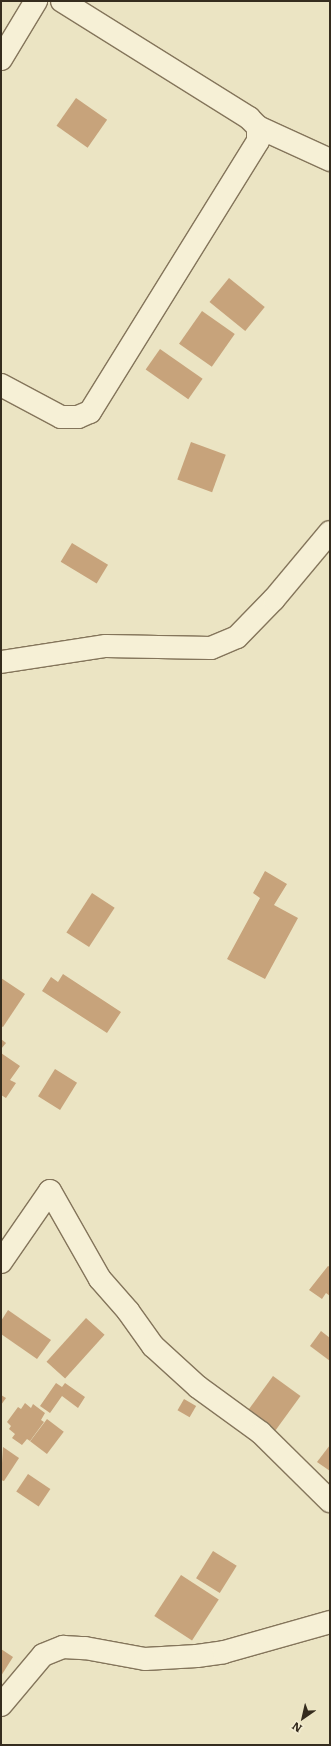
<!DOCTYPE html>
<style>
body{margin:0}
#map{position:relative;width:331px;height:1746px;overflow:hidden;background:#ebe4c3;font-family:Literata,serif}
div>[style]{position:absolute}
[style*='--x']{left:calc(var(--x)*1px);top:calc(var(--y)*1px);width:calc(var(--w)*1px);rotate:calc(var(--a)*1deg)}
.building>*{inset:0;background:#c7a37b;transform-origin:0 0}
.roads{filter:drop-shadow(1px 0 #84755b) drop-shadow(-1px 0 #84755b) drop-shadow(0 1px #84755b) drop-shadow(0 -1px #84755b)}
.minor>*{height:22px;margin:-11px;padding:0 11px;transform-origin:11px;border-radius:11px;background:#f6f0d6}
span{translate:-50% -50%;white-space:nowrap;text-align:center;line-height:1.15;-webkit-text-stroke:4px #f3edd2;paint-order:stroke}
.frame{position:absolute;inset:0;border:2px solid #352c1e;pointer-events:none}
.north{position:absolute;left:283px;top:1698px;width:40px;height:40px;-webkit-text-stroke:3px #f3edd2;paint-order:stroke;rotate:214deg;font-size:11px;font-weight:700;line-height:16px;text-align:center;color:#352c1e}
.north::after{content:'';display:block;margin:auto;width:14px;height:18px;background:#352c1e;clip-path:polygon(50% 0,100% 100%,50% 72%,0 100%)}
</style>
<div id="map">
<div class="building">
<i style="left:76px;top:98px;width:38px;height:34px;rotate:35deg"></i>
<i style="left:229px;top:278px;width:46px;height:31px;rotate:39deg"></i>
<i style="left:202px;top:311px;width:40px;height:40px;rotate:35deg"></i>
<i style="left:160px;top:349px;width:52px;height:25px;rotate:35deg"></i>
<i style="left:191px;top:442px;width:37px;height:40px;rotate:20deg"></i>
<i style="left:72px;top:543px;width:42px;height:22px;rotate:31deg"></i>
<i style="clip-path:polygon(265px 871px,287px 884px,274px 905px,298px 918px,265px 979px,227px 959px,260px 898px,253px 893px)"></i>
<i style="left:92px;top:893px;width:27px;height:47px;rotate:33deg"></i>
<i style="clip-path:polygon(63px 974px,121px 1012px,107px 1033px,42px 991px,51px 977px,58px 982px)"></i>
<i style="clip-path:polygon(1px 978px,25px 994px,3px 1027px,1px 1026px)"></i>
<i style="clip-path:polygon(1px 1039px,6px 1043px,1px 1049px)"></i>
<i style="clip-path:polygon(1px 1053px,20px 1066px,10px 1080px,16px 1083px,6px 1098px,1px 1095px)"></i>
<i style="left:55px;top:1069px;width:26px;height:32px;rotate:32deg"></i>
<i style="clip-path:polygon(328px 1266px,330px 1267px,330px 1296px,326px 1293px,322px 1299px,309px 1290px)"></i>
<i style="clip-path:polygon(8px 1310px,51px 1340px,37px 1359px,1px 1334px,1px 1321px)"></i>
<i style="left:86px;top:1318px;width:25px;height:59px;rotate:42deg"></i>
<i style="clip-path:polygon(321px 1331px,330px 1338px,330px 1361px,310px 1346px)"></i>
<i style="left:273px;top:1376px;width:34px;height:43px;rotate:36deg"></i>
<i style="clip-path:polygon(56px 1383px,62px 1387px,65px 1383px,85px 1397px,78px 1408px,62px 1396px,50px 1413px,40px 1406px)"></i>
<i style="clip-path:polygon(1px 1395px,6px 1398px,1px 1405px)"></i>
<i style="left:184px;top:1399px;width:14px;height:13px;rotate:30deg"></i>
<i style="clip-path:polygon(25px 1403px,31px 1408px,33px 1404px,45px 1413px,41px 1420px,44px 1422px,30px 1441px,27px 1439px,22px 1445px,12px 1438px,15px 1434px,9px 1429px,11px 1426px,7px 1422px,18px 1407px,21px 1409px)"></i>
<i style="left:47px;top:1419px;width:21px;height:28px;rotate:37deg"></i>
<i style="clip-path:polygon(330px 1445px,330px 1471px,317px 1462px)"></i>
<i style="clip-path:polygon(3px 1447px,19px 1458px,4px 1481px,1px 1480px)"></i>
<i style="left:28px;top:1474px;width:27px;height:21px;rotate:34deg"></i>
<i style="left:213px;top:1551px;width:28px;height:32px;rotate:32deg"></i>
<i style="left:181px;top:1575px;width:45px;height:49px;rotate:33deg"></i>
<i style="clip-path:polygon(1px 1649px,13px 1657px,1px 1676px)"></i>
</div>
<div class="roads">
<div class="minor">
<i style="--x:62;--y:1;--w:221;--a:32"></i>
<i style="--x:249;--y:118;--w:13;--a:45"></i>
<i style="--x:258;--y:127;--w:79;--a:24.6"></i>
<i style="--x:1;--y:59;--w:68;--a:-58.9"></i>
<i style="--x:1;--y:385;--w:68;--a:28.1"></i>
<i style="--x:61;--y:417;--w:17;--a:0"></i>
<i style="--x:78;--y:417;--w:13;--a:-23"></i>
<i style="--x:90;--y:412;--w:319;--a:-58.2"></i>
<i style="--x:258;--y:141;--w:14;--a:-90"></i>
<i style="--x:1;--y:662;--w:106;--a:-8.7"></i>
<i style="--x:106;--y:646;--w:105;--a:1.1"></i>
<i style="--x:211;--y:648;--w:28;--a:-23"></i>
<i style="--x:237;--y:637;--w:53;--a:-45.8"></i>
<i style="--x:274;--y:599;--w:87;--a:-50.1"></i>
<i style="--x:1;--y:1262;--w:86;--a:-55.4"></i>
<i style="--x:50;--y:1191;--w:101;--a:60.4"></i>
<i style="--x:100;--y:1279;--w:43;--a:48.8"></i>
<i style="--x:128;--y:1311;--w:43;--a:54.5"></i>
<i style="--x:153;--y:1346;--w:61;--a:42.3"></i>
<i style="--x:198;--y:1387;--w:78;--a:36.1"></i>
<i style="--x:261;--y:1433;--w:97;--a:44.6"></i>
<i style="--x:1;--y:1705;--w:65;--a:-50"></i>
<i style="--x:43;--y:1655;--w:22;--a:-22"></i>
<i style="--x:63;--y:1647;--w:22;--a:3"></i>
<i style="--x:85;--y:1648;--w:61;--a:10.4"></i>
<i style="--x:145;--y:1659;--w:52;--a:-3.3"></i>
<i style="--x:197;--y:1656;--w:27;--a:-8"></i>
<i style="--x:224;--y:1652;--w:110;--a:-15.8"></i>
</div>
</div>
<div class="frame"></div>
<div class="north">N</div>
</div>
